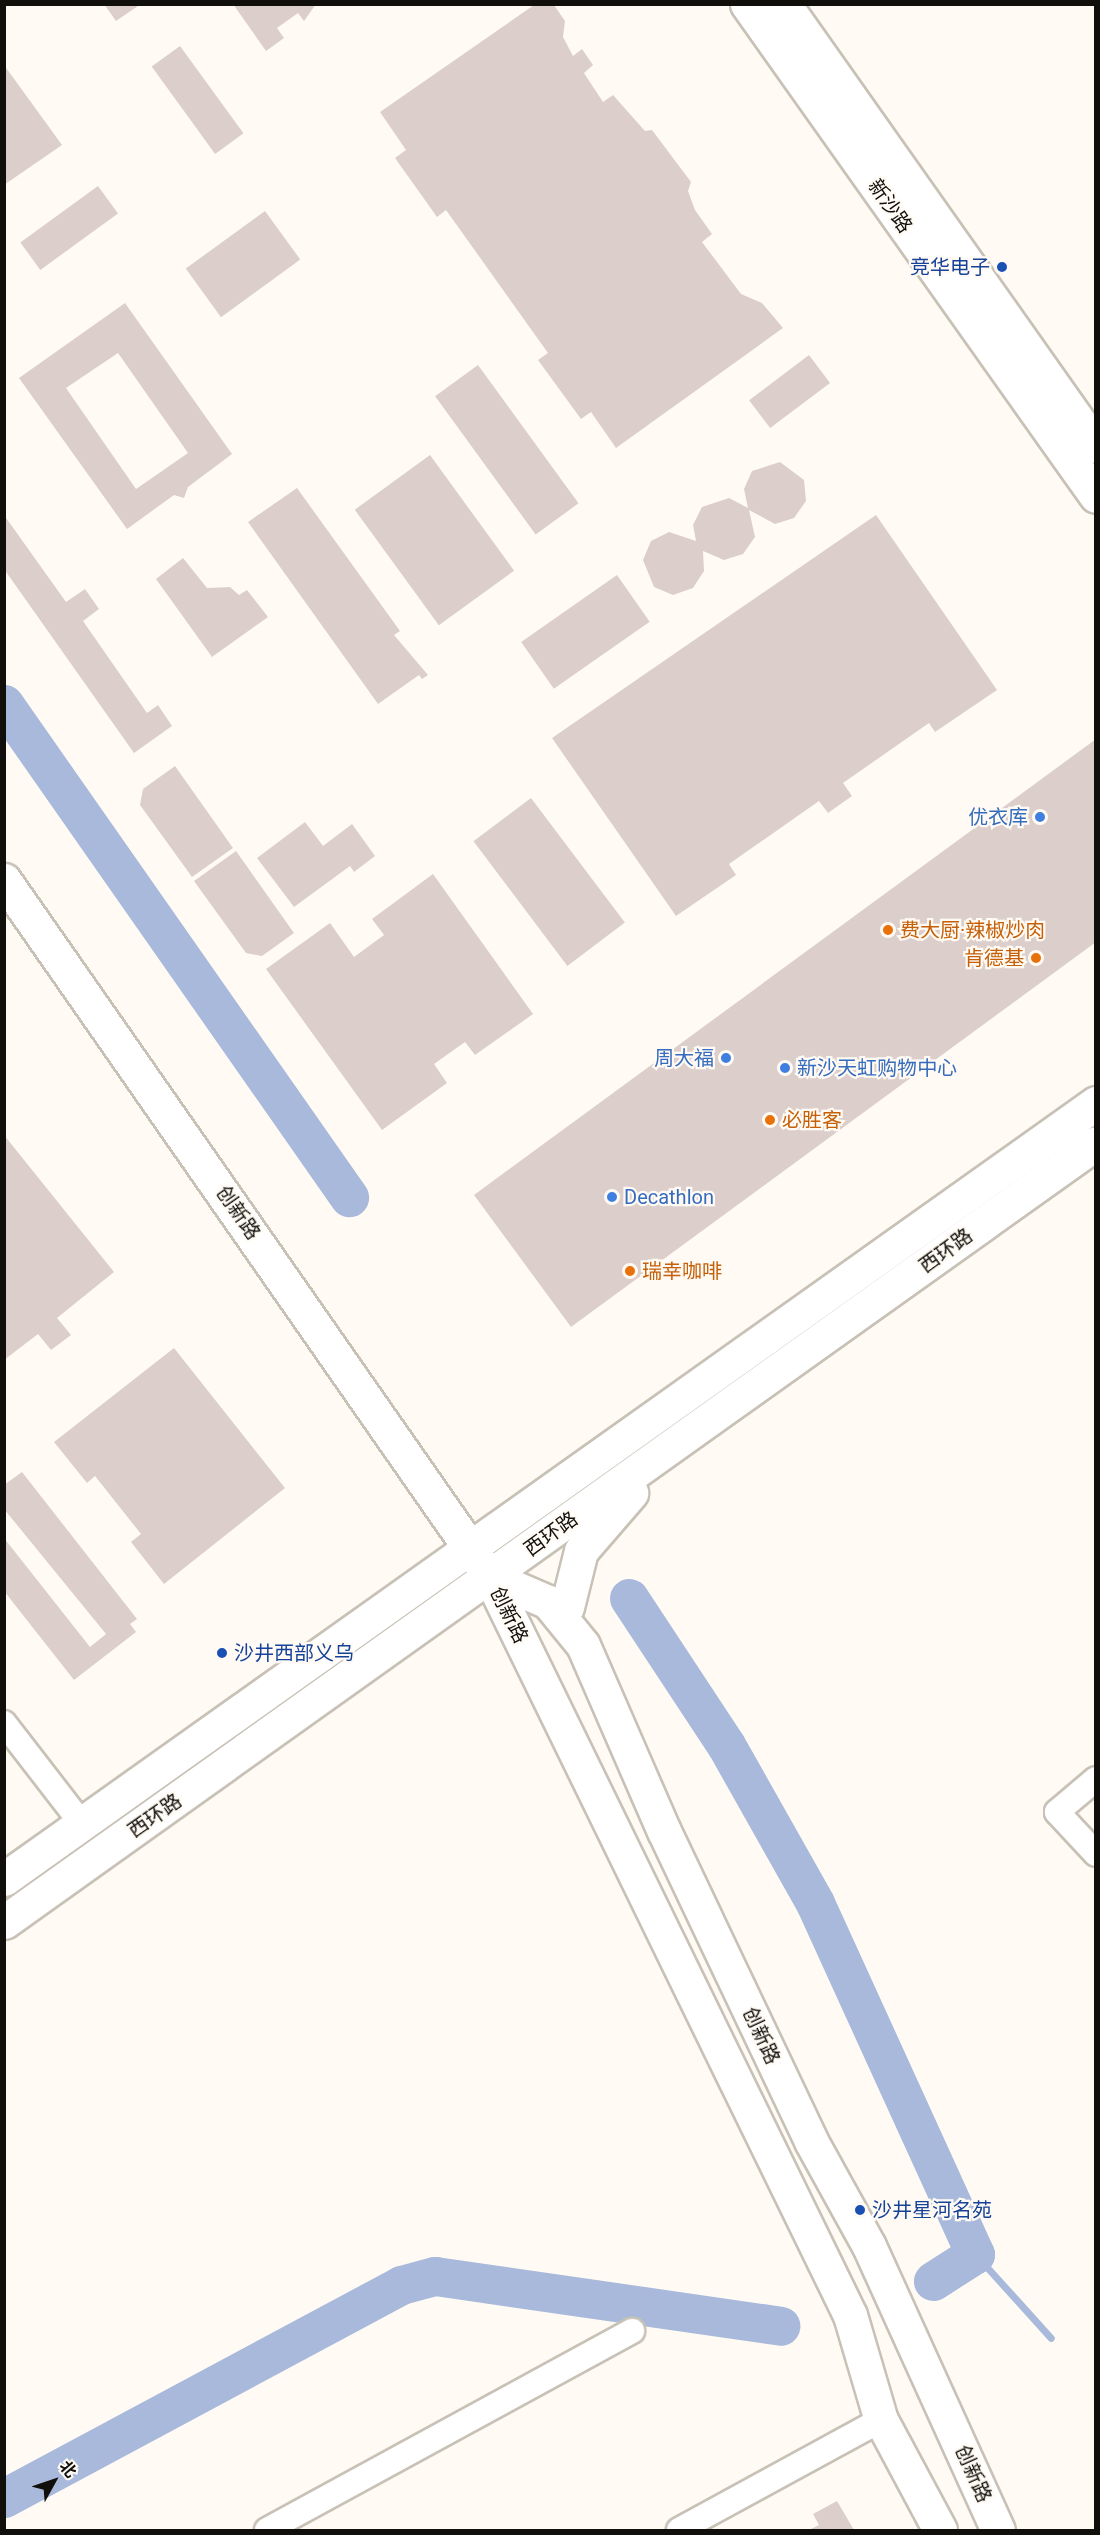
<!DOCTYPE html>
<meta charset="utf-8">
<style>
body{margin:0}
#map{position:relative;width:1100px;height:2535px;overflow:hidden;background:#fffbf4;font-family:Roboto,"Noto Sans SC",sans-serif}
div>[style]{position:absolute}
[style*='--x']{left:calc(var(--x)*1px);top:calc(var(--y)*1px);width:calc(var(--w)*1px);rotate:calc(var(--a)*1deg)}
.stream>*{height:7px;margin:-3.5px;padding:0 3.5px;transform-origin:3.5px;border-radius:3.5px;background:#a8b9db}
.river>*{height:39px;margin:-19.5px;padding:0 19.5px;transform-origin:19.5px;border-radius:19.5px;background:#a8b9db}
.building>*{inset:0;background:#dcceca;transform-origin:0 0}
.roads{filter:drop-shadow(2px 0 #c8c1b6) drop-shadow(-2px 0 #c8c1b6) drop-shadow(0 2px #c8c1b6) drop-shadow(0 -2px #c8c1b6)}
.street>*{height:24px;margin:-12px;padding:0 12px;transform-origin:12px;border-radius:12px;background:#fff}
.secondary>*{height:33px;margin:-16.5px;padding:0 16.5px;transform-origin:16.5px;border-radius:16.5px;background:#fff}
.primary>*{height:33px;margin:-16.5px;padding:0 16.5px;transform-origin:16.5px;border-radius:16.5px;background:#fff}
.dots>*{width:16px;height:16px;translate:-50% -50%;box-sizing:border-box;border:3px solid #fffbf4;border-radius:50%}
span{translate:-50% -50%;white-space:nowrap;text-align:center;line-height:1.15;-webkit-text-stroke:4.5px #fffbf4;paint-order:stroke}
.street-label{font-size:20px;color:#110f0b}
.transit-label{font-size:20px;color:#164399}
.right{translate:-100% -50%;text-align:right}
.left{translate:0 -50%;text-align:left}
.shop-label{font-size:20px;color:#366cbe}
.food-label{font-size:20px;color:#c56008}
.frame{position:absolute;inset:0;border:6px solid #110f0b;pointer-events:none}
.north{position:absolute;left:24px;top:2451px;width:60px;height:60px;-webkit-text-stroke:4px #fffbf4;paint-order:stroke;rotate:50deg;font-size:16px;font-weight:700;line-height:24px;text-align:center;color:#110f0b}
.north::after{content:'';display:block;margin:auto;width:21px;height:27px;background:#110f0b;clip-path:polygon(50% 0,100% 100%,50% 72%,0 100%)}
</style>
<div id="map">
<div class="stream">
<i style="--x:975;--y:2254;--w:113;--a:47.9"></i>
</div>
<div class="river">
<i style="--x:4;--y:704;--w:602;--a:55.02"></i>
<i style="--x:629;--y:1598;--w:176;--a:56.6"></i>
<i style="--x:726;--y:1745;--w:181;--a:60.6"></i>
<i style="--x:815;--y:1903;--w:386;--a:65.5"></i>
<i style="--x:975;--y:2254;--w:50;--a:147.3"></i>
<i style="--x:4;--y:2498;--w:451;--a:-28.2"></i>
<i style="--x:401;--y:2285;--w:35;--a:-15"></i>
<i style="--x:435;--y:2276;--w:349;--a:8.2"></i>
</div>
<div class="building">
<i style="clip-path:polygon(104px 4px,141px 4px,116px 21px)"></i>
<i style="clip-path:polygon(233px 4px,316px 4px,304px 21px,298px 13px,277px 28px,284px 38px,266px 51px)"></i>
<i style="clip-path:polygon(534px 5px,554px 5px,565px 21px,563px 37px,573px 56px,582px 49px,593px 65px,584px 73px,603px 102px,613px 95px,645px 131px,652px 130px,691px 182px,688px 191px,695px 210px,712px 234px,702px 242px,741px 294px,762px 303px,783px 328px,616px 448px,591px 412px,581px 419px,538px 360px,548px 353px,446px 210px,437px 217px,395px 158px,406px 150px,380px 112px)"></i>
<i style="left:180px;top:46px;width:108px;height:35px;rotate:54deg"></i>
<i style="clip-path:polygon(4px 65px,62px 145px,4px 185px)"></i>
<i style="left:98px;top:186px;width:34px;height:96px;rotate:54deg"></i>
<i style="left:265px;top:211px;width:60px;height:98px;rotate:54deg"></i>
<i style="clip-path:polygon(evenodd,125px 303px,232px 454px,188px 487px,184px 498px,174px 495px,127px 529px,19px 378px,125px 303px,118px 353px,188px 453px,136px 489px,66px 388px,118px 353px)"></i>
<i style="left:809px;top:355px;width:35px;height:75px;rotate:53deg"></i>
<i style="left:478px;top:365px;width:171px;height:53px;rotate:54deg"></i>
<i style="left:430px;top:455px;width:143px;height:93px;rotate:54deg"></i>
<i style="clip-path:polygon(780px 462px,804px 480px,806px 501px,794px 518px,775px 524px,749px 510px,755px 537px,743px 554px,724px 560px,703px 551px,704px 571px,693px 588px,673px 595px,654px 587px,643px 560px,651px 541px,669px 532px,696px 541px,693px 525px,702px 507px,729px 498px,748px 508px,744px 489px,752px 471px)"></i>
<i style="clip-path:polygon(297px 488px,400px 631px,394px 635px,428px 675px,422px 679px,419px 675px,378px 704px,248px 522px)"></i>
<i style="clip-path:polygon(4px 515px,66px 602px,85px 589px,99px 609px,83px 621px,147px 713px,158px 705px,172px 726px,134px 753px,4px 569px)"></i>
<i style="clip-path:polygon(876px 515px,997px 690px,935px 732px,929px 723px,843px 783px,852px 796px,828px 813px,819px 801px,729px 864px,736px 875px,676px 916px,552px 738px)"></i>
<i style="clip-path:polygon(183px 558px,207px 588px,230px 587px,239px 595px,247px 590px,268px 617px,212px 657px,156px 579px)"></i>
<i style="left:617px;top:575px;width:57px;height:117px;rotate:55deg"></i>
<i style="clip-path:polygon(1096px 739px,1096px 942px,571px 1327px,474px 1195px)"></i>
<i style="clip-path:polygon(175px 766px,233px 848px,192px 877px,140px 805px,143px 789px)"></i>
<i style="left:531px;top:798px;width:156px;height:72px;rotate:53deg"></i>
<i style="clip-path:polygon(305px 822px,323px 846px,352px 824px,375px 856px,354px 872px,350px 866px,294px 907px,257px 858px)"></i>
<i style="clip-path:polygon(236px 851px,294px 933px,262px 956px,246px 953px,194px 881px)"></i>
<i style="clip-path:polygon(433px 874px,533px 1014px,475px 1055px,465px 1042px,434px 1064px,447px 1083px,382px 1130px,266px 969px,330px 923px,354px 957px,384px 935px,372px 919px)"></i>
<i style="clip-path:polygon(4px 1135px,114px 1272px,57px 1318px,71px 1335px,51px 1350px,38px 1334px,4px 1360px)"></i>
<i style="clip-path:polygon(174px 1348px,285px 1488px,164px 1584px,131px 1542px,141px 1534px,95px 1476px,87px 1483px,54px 1442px)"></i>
<i style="clip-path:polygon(22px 1472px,137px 1619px,130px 1624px,136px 1632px,74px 1680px,4px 1591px,4px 1538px,90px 1647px,106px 1634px,4px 1509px,4px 1485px)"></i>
<i style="clip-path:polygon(837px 2501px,854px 2530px,809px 2530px,819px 2525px,813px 2514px)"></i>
</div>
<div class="roads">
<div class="street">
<i style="--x:4;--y:1723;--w:128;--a:52.3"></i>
<i style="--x:1096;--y:1779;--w:51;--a:139.8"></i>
<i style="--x:1057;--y:1812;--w:57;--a:47.1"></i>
<i style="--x:267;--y:2530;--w:416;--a:-28.6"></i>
<i style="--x:679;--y:2530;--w:230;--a:-28.6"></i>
</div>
<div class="secondary">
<i style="--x:747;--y:4;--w:603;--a:54.65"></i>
<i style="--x:784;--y:4;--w:541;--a:54.78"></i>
<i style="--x:4;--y:880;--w:850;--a:55.11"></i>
<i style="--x:490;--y:1577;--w:821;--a:64"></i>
<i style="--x:850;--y:2315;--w:109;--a:73.6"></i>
<i style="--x:881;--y:2420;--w:125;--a:61.8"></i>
<i style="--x:490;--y:1577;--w:63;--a:23.3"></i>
<i style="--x:548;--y:1602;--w:55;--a:50.9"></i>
<i style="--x:583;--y:1645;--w:203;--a:66.5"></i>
<i style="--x:664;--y:1831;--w:343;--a:64.6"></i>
<i style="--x:811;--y:2141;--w:120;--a:61.1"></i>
<i style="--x:869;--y:2246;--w:312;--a:65.6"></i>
</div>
<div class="primary">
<i style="--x:567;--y:1607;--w:58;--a:-76"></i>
<i style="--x:581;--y:1551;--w:77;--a:-49.2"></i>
<i style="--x:4;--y:1879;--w:1340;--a:-35.4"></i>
<i style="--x:4;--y:1922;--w:1341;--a:-35.5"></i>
</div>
</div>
<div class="dots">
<i style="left:1002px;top:267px;background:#1a4fb4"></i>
<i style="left:1040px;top:817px;background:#3f7fe0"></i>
<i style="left:888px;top:930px;background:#e8710a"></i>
<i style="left:1036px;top:958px;background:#e8710a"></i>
<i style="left:726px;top:1058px;background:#3f7fe0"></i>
<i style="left:785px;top:1068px;background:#3f7fe0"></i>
<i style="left:770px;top:1120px;background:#e8710a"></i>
<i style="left:612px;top:1197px;background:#3f7fe0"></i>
<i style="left:630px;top:1271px;background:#e8710a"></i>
<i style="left:222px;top:1653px;background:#1a4fb4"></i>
<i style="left:860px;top:2210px;background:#1a4fb4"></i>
</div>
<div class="street-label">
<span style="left:890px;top:206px;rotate:55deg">新沙路</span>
<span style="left:238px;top:1213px;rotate:55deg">创新路</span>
<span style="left:946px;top:1251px;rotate:-36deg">西环路</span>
<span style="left:551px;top:1534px;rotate:-36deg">西环路</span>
<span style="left:509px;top:1615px;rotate:64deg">创新路</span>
<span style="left:155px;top:1816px;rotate:-35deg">西环路</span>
<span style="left:761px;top:2036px;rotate:65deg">创新路</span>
<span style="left:973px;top:2474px;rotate:66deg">创新路</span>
</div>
<div class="transit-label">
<span class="right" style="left:990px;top:267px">竞华电子</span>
<span class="left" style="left:234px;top:1653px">沙井西部义乌</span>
<span class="left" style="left:872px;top:2210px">沙井星河名苑</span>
</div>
<div class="shop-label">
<span class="right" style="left:1028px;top:817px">优衣库</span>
<span class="right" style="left:714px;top:1058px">周大福</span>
<span class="left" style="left:797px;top:1068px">新沙天虹购物中心</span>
<span class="left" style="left:624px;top:1197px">Decathlon</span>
</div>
<div class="food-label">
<span class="left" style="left:900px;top:930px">费大厨·辣椒炒肉</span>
<span class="right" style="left:1024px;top:958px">肯德基</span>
<span class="left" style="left:782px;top:1120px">必胜客</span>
<span class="left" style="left:642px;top:1271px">瑞幸咖啡</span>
</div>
<div class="frame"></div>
<div class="north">北</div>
</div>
